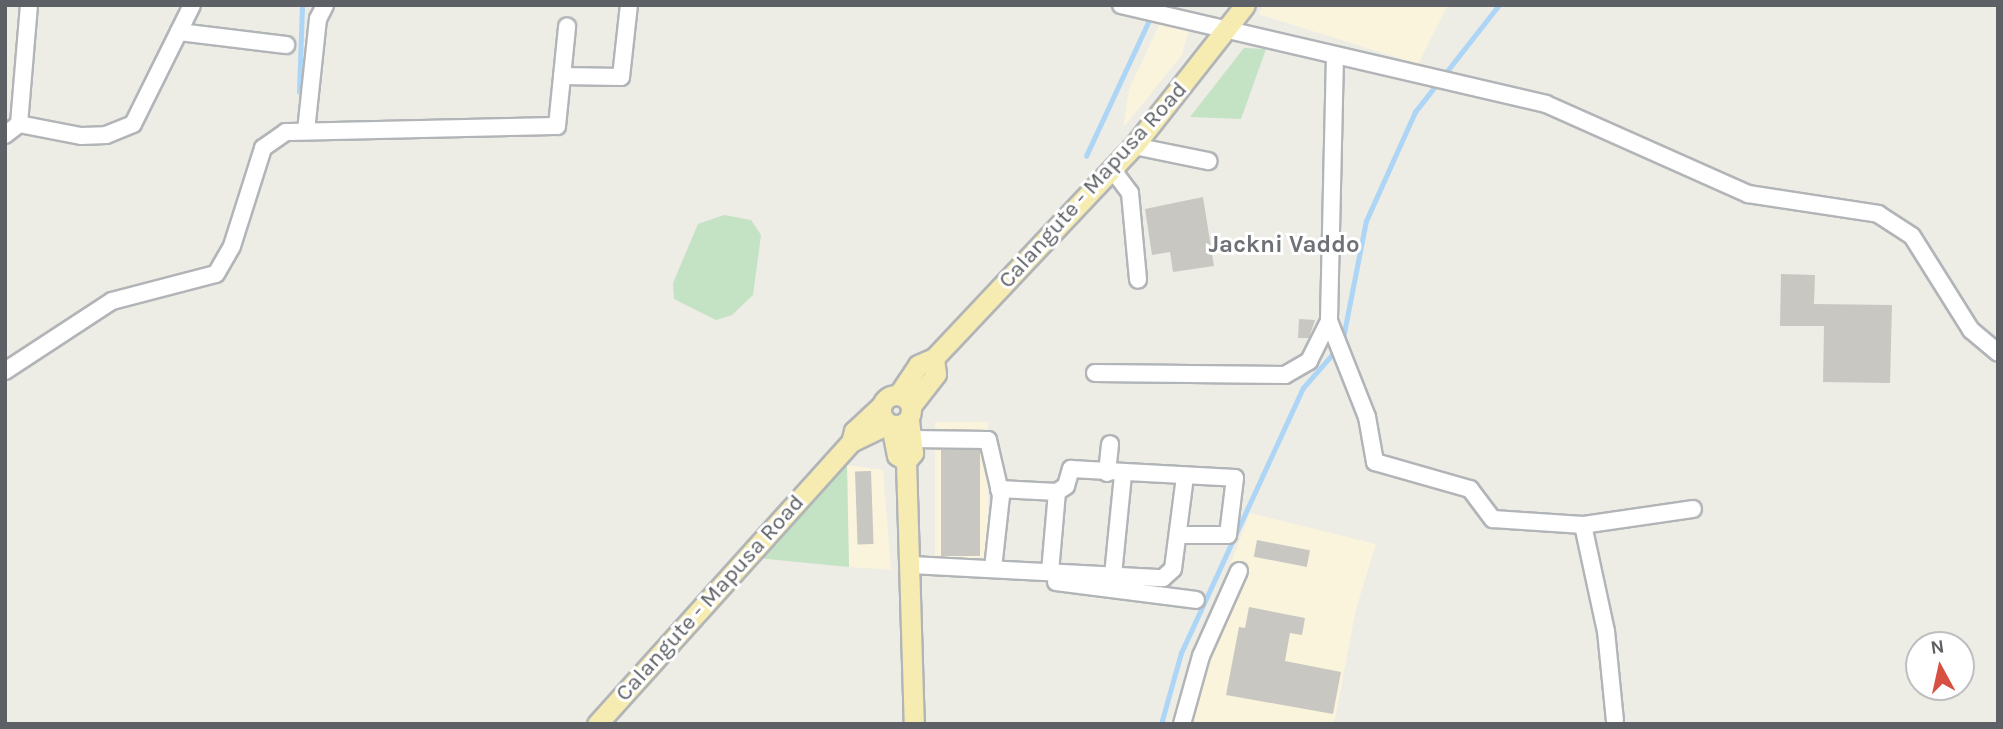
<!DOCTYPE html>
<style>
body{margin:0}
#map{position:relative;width:2003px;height:729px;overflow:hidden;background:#edece5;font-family:Karla,sans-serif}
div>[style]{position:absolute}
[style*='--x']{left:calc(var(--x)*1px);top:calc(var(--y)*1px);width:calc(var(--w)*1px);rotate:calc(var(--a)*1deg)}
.commercial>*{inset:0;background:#faf4dd;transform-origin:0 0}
.green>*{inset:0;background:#c4e2c4}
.stream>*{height:4.5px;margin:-2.25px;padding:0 2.25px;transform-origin:2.25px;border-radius:2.25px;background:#acd5f6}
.building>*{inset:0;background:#c9c7c2;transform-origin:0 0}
.roads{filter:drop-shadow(2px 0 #b2b5b8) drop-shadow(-2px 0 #b2b5b8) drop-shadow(0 2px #b2b5b8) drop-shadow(0 -2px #b2b5b8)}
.minor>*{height:16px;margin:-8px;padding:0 8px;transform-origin:8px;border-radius:8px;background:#fff}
.major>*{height:19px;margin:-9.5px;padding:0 9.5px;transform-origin:9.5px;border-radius:9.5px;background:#f6ecb1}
.major>.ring{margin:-9.5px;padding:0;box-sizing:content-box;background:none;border:19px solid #f6ecb1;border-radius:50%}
span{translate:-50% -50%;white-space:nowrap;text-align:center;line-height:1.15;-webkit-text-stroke:6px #fff;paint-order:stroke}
.street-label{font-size:23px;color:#5d6064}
.neighbourhood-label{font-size:24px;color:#6e7176;font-weight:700}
.frame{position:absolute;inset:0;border:7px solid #5d6064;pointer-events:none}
.north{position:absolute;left:1905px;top:631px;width:70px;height:70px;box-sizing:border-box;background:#fff;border:2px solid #bebfc1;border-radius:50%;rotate:352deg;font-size:19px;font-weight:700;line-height:28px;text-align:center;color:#5d6064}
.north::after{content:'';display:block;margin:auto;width:24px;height:32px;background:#d75041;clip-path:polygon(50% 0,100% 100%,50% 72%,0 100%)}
</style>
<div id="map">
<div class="commercial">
<i style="clip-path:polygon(1264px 5px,1448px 5px,1418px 64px,1258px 14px)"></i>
<i style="clip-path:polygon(1160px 23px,1189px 29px,1182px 55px,1123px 128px,1129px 89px)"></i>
<i style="left:935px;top:422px;width:53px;height:148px"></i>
<i style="clip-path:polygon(847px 465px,883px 470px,891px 570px,849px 567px)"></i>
<i style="clip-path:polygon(1250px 513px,1376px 544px,1356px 609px,1334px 724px,1169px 724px)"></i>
</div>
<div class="green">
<i style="clip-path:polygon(1244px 48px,1266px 49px,1241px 119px,1190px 117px)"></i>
<i style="clip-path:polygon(724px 215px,751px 220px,761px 235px,753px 295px,732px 315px,716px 320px,674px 299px,673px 283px,698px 224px)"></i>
<i style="clip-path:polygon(847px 465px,849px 567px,758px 558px)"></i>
</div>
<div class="stream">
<i style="--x:299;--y:92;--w:87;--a:-88"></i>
<i style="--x:1086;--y:156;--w:157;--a:-65.1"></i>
<i style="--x:1342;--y:343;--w:124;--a:-78.9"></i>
<i style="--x:1366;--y:221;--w:120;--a:-65.8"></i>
<i style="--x:1415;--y:112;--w:136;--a:-51.9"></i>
<i style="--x:1161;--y:724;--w:74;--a:-74.3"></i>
<i style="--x:1181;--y:653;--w:292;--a:-65.3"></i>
<i style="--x:1303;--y:388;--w:50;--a:-49"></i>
</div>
<div class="building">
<i style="clip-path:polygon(1203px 197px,1214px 266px,1173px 272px,1170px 252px,1152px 255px,1145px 209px)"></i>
<i style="clip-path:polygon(1781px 274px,1815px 275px,1814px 304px,1892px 305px,1890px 383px,1823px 382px,1824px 326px,1780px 326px)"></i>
<i style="clip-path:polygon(1299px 319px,1315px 320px,1309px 338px,1298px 338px)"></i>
<i style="left:941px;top:450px;width:39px;height:106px"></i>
<i style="left:871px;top:471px;width:73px;height:16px;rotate:88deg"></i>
<i style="left:1257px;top:540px;width:54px;height:17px;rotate:11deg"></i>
<i style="clip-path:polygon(1249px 607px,1305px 618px,1302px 635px,1290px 633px,1285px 661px,1341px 672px,1333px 714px,1226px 695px,1239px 627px,1245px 628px)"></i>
</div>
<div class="roads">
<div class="minor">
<i style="--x:1121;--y:5;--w:436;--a:13.1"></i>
<i style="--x:1546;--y:104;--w:221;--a:24"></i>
<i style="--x:1748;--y:194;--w:132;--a:8.7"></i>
<i style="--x:1878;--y:214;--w:40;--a:32.9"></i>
<i style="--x:1912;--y:236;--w:111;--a:57.9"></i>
<i style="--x:1971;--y:330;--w:35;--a:40"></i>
<i style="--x:179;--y:32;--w:108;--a:6.9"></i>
<i style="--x:1335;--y:55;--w:266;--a:91.3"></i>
<i style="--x:1329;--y:321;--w:103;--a:68.4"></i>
<i style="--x:1367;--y:417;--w:46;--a:79.9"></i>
<i style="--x:1375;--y:462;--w:99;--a:15.9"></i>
<i style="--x:1470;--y:489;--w:38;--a:53"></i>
<i style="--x:1493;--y:519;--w:90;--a:3.8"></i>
<i style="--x:1583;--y:525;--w:108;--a:77.8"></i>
<i style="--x:1606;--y:631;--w:90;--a:84.3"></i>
<i style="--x:562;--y:76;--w:59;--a:1"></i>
<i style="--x:621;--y:77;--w:72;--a:-83.7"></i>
<i style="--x:19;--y:124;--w:119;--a:-85.2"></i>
<i style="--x:306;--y:131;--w:113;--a:-83.9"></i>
<i style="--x:318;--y:19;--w:16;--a:-63"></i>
<i style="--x:5;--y:135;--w:18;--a:-38"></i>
<i style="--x:19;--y:124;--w:63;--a:11"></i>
<i style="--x:81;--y:136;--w:25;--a:-2"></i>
<i style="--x:106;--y:135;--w:29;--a:-22"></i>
<i style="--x:133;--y:124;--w:133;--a:-63.6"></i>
<i style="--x:1134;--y:146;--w:76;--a:11.5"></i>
<i style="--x:1112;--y:169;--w:30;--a:53"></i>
<i style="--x:1130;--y:193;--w:87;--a:84.7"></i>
<i style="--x:5;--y:371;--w:128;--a:-33.2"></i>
<i style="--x:112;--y:301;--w:107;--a:-14.6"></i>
<i style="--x:216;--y:274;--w:32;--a:-60"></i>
<i style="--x:232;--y:246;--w:103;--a:-72.4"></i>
<i style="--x:263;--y:148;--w:28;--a:-35"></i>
<i style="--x:286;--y:132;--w:271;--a:-1.3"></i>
<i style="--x:557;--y:126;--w:100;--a:-84.2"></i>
<i style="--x:1095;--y:373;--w:190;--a:0.6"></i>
<i style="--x:1285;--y:375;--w:28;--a:-30"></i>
<i style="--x:1309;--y:361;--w:45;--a:-63.4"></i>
<i style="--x:911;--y:439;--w:77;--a:0.7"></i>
<i style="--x:988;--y:440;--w:57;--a:76.9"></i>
<i style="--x:1001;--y:496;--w:73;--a:96.3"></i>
<i style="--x:1107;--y:473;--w:29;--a:-84"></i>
<i style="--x:999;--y:489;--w:58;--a:3"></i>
<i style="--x:1057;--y:492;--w:80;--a:95"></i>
<i style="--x:1057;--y:492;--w:11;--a:-34"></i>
<i style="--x:1066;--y:486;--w:18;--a:-74"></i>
<i style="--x:1071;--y:469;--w:164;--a:3.1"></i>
<i style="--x:1235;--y:478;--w:57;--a:97"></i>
<i style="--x:1228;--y:535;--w:50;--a:180"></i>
<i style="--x:1583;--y:525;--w:111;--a:-8.3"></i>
<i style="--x:911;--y:565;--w:252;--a:3"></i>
<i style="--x:1163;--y:578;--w:13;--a:-42"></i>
<i style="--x:1173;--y:569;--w:94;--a:-82.6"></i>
<i style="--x:1113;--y:575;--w:101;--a:-84.3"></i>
<i style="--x:1056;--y:582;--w:141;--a:7.3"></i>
<i style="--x:1182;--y:724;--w:71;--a:-74.4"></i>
<i style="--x:1201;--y:656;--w:93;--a:-65.9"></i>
</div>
<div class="major">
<i style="--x:934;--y:358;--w:291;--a:-46.7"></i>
<i style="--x:1134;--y:146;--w:179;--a:-51.8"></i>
<i class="ring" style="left:881px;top:395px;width:11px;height:11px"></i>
<i style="--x:898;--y:395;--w:36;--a:-56"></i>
<i style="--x:918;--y:365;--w:17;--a:-24"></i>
<i style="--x:934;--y:358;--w:16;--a:83"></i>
<i style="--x:936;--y:374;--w:41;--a:128"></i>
<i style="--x:881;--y:406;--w:37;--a:137"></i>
<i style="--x:854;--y:431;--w:11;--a:105"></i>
<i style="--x:851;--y:442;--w:41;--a:-25.9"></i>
<i style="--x:891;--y:425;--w:31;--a:79"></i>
<i style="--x:897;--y:455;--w:11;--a:34"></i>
<i style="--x:906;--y:461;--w:11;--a:-49"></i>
<i style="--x:913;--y:453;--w:34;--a:-97"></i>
<i style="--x:906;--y:461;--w:263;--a:88.3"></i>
<i style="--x:597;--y:724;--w:380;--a:-48"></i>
</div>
</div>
<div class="street-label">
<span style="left:1093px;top:185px;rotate:-48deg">Calangute - Mapusa Road</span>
<span style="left:710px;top:598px;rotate:-48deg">Calangute - Mapusa Road</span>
</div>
<div class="neighbourhood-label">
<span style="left:1284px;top:245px">Jackni Vaddo</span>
</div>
<div class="frame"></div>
<div class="north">N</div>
</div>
